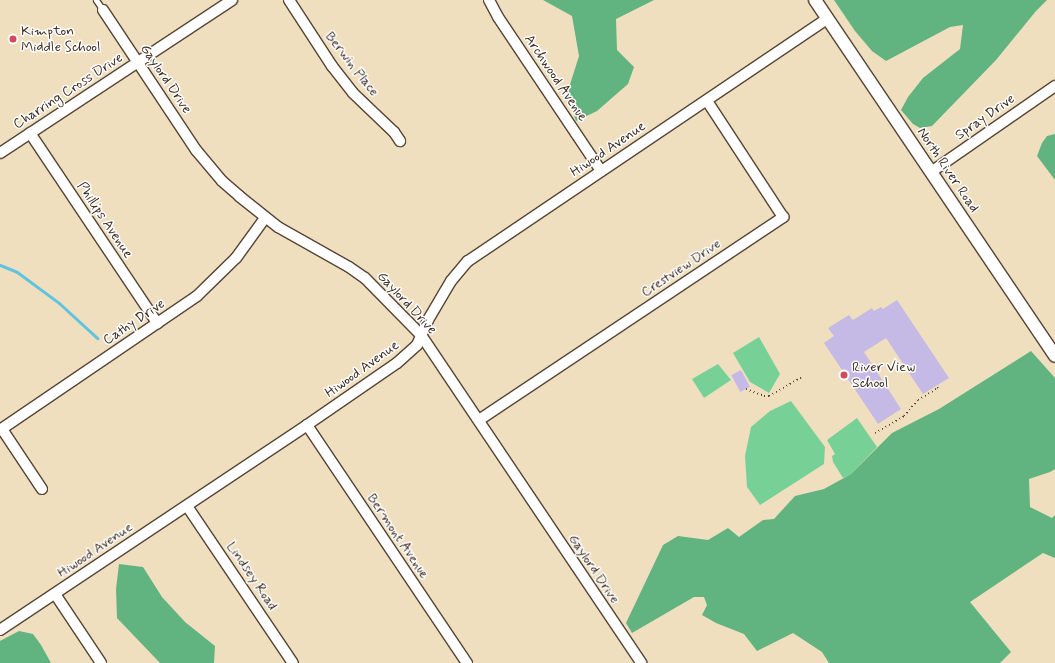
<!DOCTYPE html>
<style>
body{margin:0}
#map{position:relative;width:1055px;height:663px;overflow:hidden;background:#efdfbf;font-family:Mynerve,sans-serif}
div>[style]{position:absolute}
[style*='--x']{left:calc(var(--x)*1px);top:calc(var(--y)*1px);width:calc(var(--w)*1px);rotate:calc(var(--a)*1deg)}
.green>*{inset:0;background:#77d197}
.forest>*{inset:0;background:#61b380}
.stream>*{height:3px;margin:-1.5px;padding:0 1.5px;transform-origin:1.5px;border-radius:1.5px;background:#61c4df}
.building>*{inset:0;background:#c5bae5;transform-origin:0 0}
.path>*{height:2px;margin-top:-1px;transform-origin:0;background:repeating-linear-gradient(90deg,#564536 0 1px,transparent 0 4px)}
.roads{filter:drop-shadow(1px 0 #564536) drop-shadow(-1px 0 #564536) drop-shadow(0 1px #564536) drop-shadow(0 -1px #564536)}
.service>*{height:5px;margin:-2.5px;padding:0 2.5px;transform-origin:2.5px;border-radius:2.5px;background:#fff}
.minor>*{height:10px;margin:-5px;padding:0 5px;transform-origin:5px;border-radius:5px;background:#fff}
.tertiary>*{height:12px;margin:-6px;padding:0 6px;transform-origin:6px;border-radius:6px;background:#fff}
.dots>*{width:11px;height:11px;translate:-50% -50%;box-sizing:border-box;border:2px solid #fff;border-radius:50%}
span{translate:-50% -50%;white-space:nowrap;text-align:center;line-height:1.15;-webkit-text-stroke:3px #fff;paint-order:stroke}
.poi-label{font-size:14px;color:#3b2a1e}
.left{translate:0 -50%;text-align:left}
.street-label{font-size:14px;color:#3b2a1e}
</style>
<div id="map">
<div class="green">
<i style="clip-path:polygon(759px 337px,780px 374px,769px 393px,750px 382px,733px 353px)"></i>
<i style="clip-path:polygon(718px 364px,731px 380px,704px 398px,692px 379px)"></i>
<i style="clip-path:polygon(791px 401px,825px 447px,824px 464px,760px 505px,747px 487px,745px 456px,751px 427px,770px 411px)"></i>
<i style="clip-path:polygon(857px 418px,877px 447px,851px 474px,843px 478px,833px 462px,832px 456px,835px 454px,827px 440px)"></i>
</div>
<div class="forest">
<i style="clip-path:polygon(543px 0,654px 0,616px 19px,617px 50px,634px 67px,628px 84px,597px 111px,576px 121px,567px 94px,579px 56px,572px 16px)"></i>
<i style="clip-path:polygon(834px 0,1047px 0,1036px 11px,996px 60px,932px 126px,920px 128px,913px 124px,901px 110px,908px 97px,923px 78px,960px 49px,963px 25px,950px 27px,886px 61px,872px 51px,855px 31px)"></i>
<i style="clip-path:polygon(1055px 134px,1055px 180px,1037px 156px,1042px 143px,1047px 136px)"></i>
<i style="clip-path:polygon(1031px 351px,1055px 378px,1055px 469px,1050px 472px,1029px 479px,1030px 507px,1052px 518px,1055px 515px,1055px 558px,1043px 553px,970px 602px,1011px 652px,1000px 663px,829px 663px,822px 652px,793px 633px,757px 651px,744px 634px,716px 623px,702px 615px,707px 605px,704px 597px,694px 597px,632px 633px,626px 623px,663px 545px,678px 536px,708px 540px,728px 528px,739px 537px,763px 520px,774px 519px,795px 496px,824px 489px,851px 474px,892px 433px,939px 409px)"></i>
<i style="clip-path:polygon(119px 564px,143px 567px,162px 597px,185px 622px,215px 646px,214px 663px,160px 663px,117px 618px,116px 589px)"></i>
<i style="clip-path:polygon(19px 631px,33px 634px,41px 645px,51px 663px,0 663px,0 641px)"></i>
</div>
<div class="stream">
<i style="--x:0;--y:265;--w:18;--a:22"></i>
<i style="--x:17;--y:272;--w:52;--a:36.4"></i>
<i style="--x:59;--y:303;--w:52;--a:42.6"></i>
</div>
<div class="building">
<i style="clip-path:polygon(897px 300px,949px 378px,923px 394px,886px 338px,864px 352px,901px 409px,878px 424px,824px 343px,834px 336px,828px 328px,849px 315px,853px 320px,872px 308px,874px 311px,881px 307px,883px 309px)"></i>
<i style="left:741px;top:370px;width:19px;height:11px;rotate:62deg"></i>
</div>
<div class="path">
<i style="--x:746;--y:389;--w:19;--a:21"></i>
<i style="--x:764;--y:396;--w:5;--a:0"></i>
<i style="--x:769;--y:396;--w:39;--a:-30"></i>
<i style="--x:875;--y:433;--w:34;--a:-30"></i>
<i style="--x:904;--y:416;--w:21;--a:-49"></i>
<i style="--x:918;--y:400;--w:23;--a:-31"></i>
<i style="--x:938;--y:388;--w:3;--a:-135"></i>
</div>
<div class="roads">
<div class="service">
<i style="--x:96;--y:0;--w:12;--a:55"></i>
</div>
<div class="minor">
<i style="--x:289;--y:0;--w:79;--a:56.9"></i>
<i style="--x:332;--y:66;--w:34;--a:52"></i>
<i style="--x:353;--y:93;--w:57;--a:43.6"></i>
<i style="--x:394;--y:132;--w:11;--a:56"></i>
<i style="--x:489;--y:0;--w:19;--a:62"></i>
<i style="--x:498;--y:17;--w:185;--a:56.2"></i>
<i style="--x:103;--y:10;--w:168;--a:56.4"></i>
<i style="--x:196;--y:150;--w:40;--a:50"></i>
<i style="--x:222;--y:181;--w:23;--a:41"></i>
<i style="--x:239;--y:196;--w:50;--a:38.5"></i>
<i style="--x:278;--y:227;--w:81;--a:29.4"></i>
<i style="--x:349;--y:267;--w:19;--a:35"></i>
<i style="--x:365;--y:278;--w:80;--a:45.5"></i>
<i style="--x:421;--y:335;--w:395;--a:56.1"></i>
<i style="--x:30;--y:133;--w:229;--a:56.2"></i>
<i style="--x:0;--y:153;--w:278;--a:-33.4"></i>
<i style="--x:931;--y:172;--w:151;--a:-34.7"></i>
<i style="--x:479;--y:420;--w:366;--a:-33.7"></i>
<i style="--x:783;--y:217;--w:139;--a:-123.2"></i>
<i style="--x:307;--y:425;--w:287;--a:56.1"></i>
<i style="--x:2;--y:429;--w:72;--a:56.3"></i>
<i style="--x:0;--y:430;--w:238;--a:-34.2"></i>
<i style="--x:197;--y:296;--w:54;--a:-44.3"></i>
<i style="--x:236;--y:258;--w:49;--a:-54.1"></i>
<i style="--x:187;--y:506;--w:189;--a:56"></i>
<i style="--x:55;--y:594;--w:83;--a:56.3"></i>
<i style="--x:0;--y:630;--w:369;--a:-33.7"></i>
<i style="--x:307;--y:425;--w:109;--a:-34.6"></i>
<i style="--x:397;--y:363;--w:27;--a:-42"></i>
<i style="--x:417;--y:345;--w:27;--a:-66"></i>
<i style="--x:428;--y:320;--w:45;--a:-59.5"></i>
<i style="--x:451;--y:281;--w:26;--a:-50"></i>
<i style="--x:468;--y:261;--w:434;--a:-34"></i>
</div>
<div class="tertiary">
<i style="--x:815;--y:0;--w:429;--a:56"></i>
</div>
</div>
<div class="dots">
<i style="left:13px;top:39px;background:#d1495b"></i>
<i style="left:844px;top:375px;background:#d1495b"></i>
</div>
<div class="poi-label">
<span class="left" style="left:21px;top:39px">Kimpton<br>Middle School</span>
<span class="left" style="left:852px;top:375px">River View<br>School</span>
</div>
<div class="street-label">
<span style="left:352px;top:64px;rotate:52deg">Berwin Place</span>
<span style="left:556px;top:78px;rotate:56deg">Archwood Avenue</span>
<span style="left:166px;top:79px;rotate:56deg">Gaylord Drive</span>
<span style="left:68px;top:91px;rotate:-33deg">Charring Cross Drive</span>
<span style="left:985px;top:117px;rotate:-35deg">Spray Drive</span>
<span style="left:608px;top:149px;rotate:-34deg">Hiwood Avenue</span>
<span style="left:948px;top:170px;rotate:56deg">North River Road</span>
<span style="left:105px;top:220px;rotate:56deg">Phillips Avenue</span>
<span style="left:681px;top:268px;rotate:-34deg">Crestview Drive</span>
<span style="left:407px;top:303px;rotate:47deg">Gaylord Drive</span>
<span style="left:134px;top:322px;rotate:-34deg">Cathy Drive</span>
<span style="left:362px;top:369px;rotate:-36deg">Hiwood Avenue</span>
<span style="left:398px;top:536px;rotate:56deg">Bermont Avenue</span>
<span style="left:95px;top:550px;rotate:-34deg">Hiwood Avenue</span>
<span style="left:594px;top:569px;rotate:56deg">Gaylord Drive</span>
<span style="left:252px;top:576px;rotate:56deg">Lindsey Road</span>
</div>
</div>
